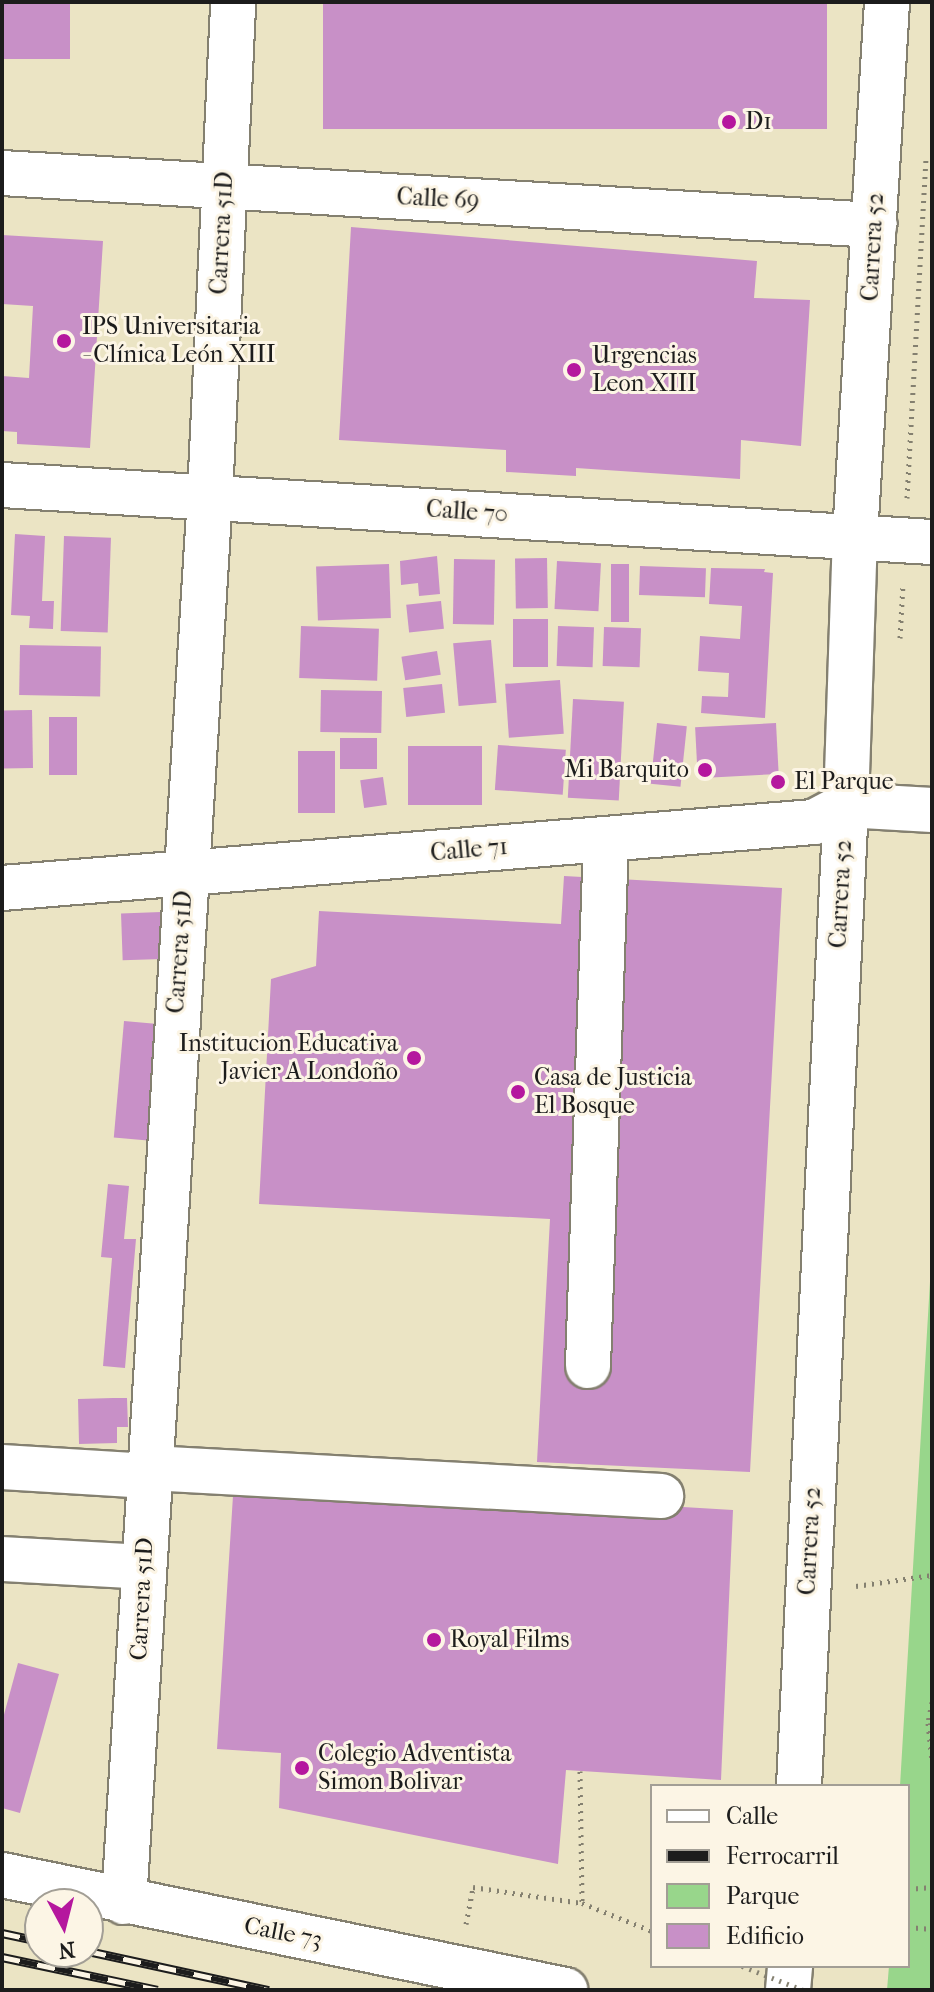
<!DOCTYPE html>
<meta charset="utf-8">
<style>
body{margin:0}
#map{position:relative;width:934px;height:1992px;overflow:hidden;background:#ebe4c4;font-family:"IM FELL French Canon",serif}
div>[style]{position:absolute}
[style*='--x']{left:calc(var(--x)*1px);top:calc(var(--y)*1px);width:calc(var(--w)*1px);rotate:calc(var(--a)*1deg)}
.green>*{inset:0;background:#98d68b}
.building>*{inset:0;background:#c890c7;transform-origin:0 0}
.path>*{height:5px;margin-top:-2.5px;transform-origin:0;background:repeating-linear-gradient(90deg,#848070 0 2px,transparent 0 8px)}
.roads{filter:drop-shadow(2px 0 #848070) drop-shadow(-2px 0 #848070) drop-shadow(0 2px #848070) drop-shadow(0 -2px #848070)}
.minor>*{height:44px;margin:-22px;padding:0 22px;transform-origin:22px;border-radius:22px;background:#fff}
.major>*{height:44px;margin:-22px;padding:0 22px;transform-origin:22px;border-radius:22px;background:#fff}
.rail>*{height:9px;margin-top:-4.5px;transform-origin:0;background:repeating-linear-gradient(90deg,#fcf5e5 0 18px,#1c1c1c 0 36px);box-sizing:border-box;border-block:2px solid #1c1c1c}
.path-bridge>*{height:5px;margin-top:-2.5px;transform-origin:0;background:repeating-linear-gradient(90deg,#848070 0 2px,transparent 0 8px)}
.dots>*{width:22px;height:22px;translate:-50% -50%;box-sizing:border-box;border:4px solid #fcf5e5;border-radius:50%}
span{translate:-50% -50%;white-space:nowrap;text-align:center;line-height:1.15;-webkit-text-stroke:6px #fcf5e5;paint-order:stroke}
.poi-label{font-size:24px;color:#1c1c1c}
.left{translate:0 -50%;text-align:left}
.right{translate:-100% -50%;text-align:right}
.street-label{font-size:24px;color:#1c1c1c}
.frame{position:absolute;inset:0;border:4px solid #1c1c1c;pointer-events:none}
.legend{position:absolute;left:650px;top:1784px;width:260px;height:184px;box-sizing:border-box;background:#fcf5e5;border:2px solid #a29e95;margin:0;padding:10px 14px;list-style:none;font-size:24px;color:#1c1c1c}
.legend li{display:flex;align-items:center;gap:16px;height:40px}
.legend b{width:40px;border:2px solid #a29e95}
.north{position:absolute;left:24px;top:1888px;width:80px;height:80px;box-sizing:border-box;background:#fcf5e5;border:2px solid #a29e95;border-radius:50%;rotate:173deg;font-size:22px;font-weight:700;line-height:32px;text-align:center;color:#1c1c1c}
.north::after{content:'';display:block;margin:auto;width:28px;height:36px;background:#b5179e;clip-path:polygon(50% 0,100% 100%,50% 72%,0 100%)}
</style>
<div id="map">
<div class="green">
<i style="clip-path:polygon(932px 1248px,932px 1990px,887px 1990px,889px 1966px,908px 1966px,908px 1786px,900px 1786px)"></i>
</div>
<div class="building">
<i style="left:2px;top:2px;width:68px;height:57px"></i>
<i style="left:323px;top:2px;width:504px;height:127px"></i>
<i style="clip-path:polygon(351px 227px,757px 261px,754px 298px,810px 300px,801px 446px,741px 440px,740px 479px,576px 468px,576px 476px,506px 472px,506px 450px,339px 440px)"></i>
<i style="clip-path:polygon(2px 235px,103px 241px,90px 448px,17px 444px,17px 432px,2px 431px,2px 376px,29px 378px,33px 306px,2px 304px)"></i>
<i style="clip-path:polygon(15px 534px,45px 536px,42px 601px,54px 601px,53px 629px,29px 628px,30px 616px,11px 615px)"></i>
<i style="left:64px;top:536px;width:47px;height:95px;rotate:2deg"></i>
<i style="clip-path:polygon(437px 556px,440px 594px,419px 596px,418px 583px,401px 585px,400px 561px)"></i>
<i style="left:547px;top:558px;width:50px;height:32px;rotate:89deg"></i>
<i style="left:454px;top:559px;width:41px;height:65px;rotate:1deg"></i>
<i style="left:557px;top:561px;width:44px;height:48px;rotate:3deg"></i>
<i style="left:389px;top:564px;width:54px;height:73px;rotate:88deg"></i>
<i style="left:611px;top:564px;width:18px;height:58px"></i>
<i style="left:640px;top:566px;width:66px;height:29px;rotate:2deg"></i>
<i style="clip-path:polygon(711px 568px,765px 569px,764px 572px,773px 573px,765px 718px,701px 713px,702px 696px,728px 697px,729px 673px,698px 671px,700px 636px,740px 639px,742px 606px,709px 604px)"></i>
<i style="left:441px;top:601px;width:28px;height:35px;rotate:84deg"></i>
<i style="left:513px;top:619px;width:35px;height:48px"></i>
<i style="left:301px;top:626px;width:78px;height:52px;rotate:2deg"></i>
<i style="left:558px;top:626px;width:36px;height:40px;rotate:2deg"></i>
<i style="left:604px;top:627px;width:37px;height:39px;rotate:2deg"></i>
<i style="left:491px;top:640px;width:63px;height:38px;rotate:85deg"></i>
<i style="left:20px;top:645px;width:81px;height:50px;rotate:1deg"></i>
<i style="left:437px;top:651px;width:24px;height:36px;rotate:81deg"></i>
<i style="left:560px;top:680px;width:54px;height:55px;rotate:86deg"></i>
<i style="left:442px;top:684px;width:29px;height:39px;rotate:84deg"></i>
<i style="left:321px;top:690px;width:61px;height:42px;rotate:1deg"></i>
<i style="left:573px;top:699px;width:51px;height:99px;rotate:3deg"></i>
<i style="left:32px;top:710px;width:58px;height:30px;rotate:89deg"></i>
<i style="left:49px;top:717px;width:28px;height:58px"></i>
<i style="left:657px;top:723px;width:30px;height:61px;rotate:6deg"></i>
<i style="left:776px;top:723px;width:51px;height:81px;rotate:87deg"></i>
<i style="left:377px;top:738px;width:31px;height:37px;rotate:90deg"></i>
<i style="left:498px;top:745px;width:68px;height:45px;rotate:4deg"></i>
<i style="left:482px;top:746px;width:59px;height:74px;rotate:90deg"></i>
<i style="left:298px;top:751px;width:37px;height:62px"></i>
<i style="left:383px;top:777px;width:28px;height:23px;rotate:82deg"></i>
<i style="clip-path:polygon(564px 876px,782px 888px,750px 1472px,537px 1462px,550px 1219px,259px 1204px,271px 979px,316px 966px,319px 911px,561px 924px)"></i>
<i style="left:161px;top:912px;width:47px;height:40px;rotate:88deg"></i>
<i style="left:124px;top:1021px;width:34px;height:117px;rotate:5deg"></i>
<i style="clip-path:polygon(108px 1184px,129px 1186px,124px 1239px,136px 1239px,125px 1368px,103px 1366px,112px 1258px,101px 1257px)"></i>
<i style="clip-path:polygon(113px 1398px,127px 1398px,128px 1427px,117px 1427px,117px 1443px,79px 1444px,78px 1399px)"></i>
<i style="clip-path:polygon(234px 1480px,733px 1510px,721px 1780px,566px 1770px,558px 1864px,279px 1808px,281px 1753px,217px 1749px)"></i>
<i style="clip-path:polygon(18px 1663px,59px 1674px,20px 1813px,2px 1808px,2px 1722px)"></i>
</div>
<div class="path">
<i style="--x:907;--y:498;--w:342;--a:-86.8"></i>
<i style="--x:900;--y:638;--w:54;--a:-86.8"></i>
<i style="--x:856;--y:1586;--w:77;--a:-8.2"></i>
<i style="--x:932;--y:1702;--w:21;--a:101"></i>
<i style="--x:928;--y:1723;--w:36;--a:84"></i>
<i style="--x:580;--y:1771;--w:132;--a:89.1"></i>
<i style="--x:582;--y:1903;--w:75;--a:21.8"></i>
<i style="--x:908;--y:1889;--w:24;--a:-5"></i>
<i style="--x:466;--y:1924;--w:38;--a:-79"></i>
<i style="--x:473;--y:1887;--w:110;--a:8.4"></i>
<i style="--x:908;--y:1927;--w:24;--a:5"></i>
</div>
<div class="roads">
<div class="minor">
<i style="--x:2;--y:173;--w:874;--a:3.41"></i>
<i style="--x:2;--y:485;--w:932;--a:3.51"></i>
<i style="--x:2;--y:888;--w:815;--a:-4.65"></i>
<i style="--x:814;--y:822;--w:36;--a:-28"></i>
<i style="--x:846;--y:805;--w:86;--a:3.3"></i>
<i style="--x:588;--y:1366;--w:527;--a:-88.04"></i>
<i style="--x:2;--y:1467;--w:147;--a:3.5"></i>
<i style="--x:150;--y:1468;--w:512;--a:3.14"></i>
<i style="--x:2;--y:1559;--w:142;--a:3.2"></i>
<i style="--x:2;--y:1875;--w:575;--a:11.54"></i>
<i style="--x:124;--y:1902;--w:1410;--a:-86.5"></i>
<i style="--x:210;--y:495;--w:494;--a:-87.3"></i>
</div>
<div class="major">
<i style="--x:799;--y:1786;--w:982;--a:-87.26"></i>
<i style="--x:846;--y:805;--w:269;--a:-88.1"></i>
<i style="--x:855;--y:536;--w:535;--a:-86.57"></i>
<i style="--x:788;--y:1990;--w:24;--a:-85"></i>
</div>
</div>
<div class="rail">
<i style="--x:2;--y:1933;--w:39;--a:12"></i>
<i style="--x:88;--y:1951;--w:185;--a:12.2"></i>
<i style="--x:2;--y:1957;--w:159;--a:11.9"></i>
</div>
<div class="path-bridge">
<i style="--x:742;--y:1966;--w:66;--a:21.5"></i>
</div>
<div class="dots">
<i style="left:729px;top:122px;background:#b5179e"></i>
<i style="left:64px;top:341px;background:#b5179e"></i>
<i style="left:574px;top:370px;background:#b5179e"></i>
<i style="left:705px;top:770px;background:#b5179e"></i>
<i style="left:778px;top:782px;background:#b5179e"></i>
<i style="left:414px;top:1058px;background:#b5179e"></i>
<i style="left:518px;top:1092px;background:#b5179e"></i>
<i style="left:434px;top:1640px;background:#b5179e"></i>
<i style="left:302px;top:1768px;background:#b5179e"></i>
</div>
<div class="poi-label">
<span class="left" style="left:745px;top:122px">D1</span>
<span class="left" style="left:82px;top:341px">IPS Universitaria<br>- Clínica León XIII</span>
<span class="left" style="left:592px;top:370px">Urgencias<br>Leon XIII</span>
<span class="right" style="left:689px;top:770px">Mi Barquito</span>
<span class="left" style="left:794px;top:782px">El Parque</span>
<span class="right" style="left:398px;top:1058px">Institucion Educativa<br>Javier A Londoño</span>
<span class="left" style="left:534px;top:1092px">Casa de Justicia<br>El Bosque</span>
<span class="left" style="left:450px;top:1640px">Royal Films</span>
<span class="left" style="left:318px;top:1768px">Colegio Adventista<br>Simon Bolivar</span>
</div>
<div class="street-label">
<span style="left:438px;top:199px;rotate:3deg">Calle 69</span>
<span style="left:222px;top:233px;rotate:-87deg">Carrera 51D</span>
<span style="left:873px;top:247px;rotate:-87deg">Carrera 52</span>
<span style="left:467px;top:512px;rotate:4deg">Calle 70</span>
<span style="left:469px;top:850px;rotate:-5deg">Calle 71</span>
<span style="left:841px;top:894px;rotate:-87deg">Carrera 52</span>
<span style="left:180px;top:952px;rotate:-86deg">Carrera 51D</span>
<span style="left:810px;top:1541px;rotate:-87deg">Carrera 52</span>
<span style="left:142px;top:1599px;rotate:-87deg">Carrera 51D</span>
<span style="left:283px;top:1933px;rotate:11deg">Calle 73</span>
</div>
<div class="frame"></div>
<ul class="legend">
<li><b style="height:10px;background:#fff"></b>Calle</li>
<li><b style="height:10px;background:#1c1c1c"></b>Ferrocarril</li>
<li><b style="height:22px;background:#98d68b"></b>Parque</li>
<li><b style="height:22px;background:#c890c7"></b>Edificio</li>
</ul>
<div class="north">N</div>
</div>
